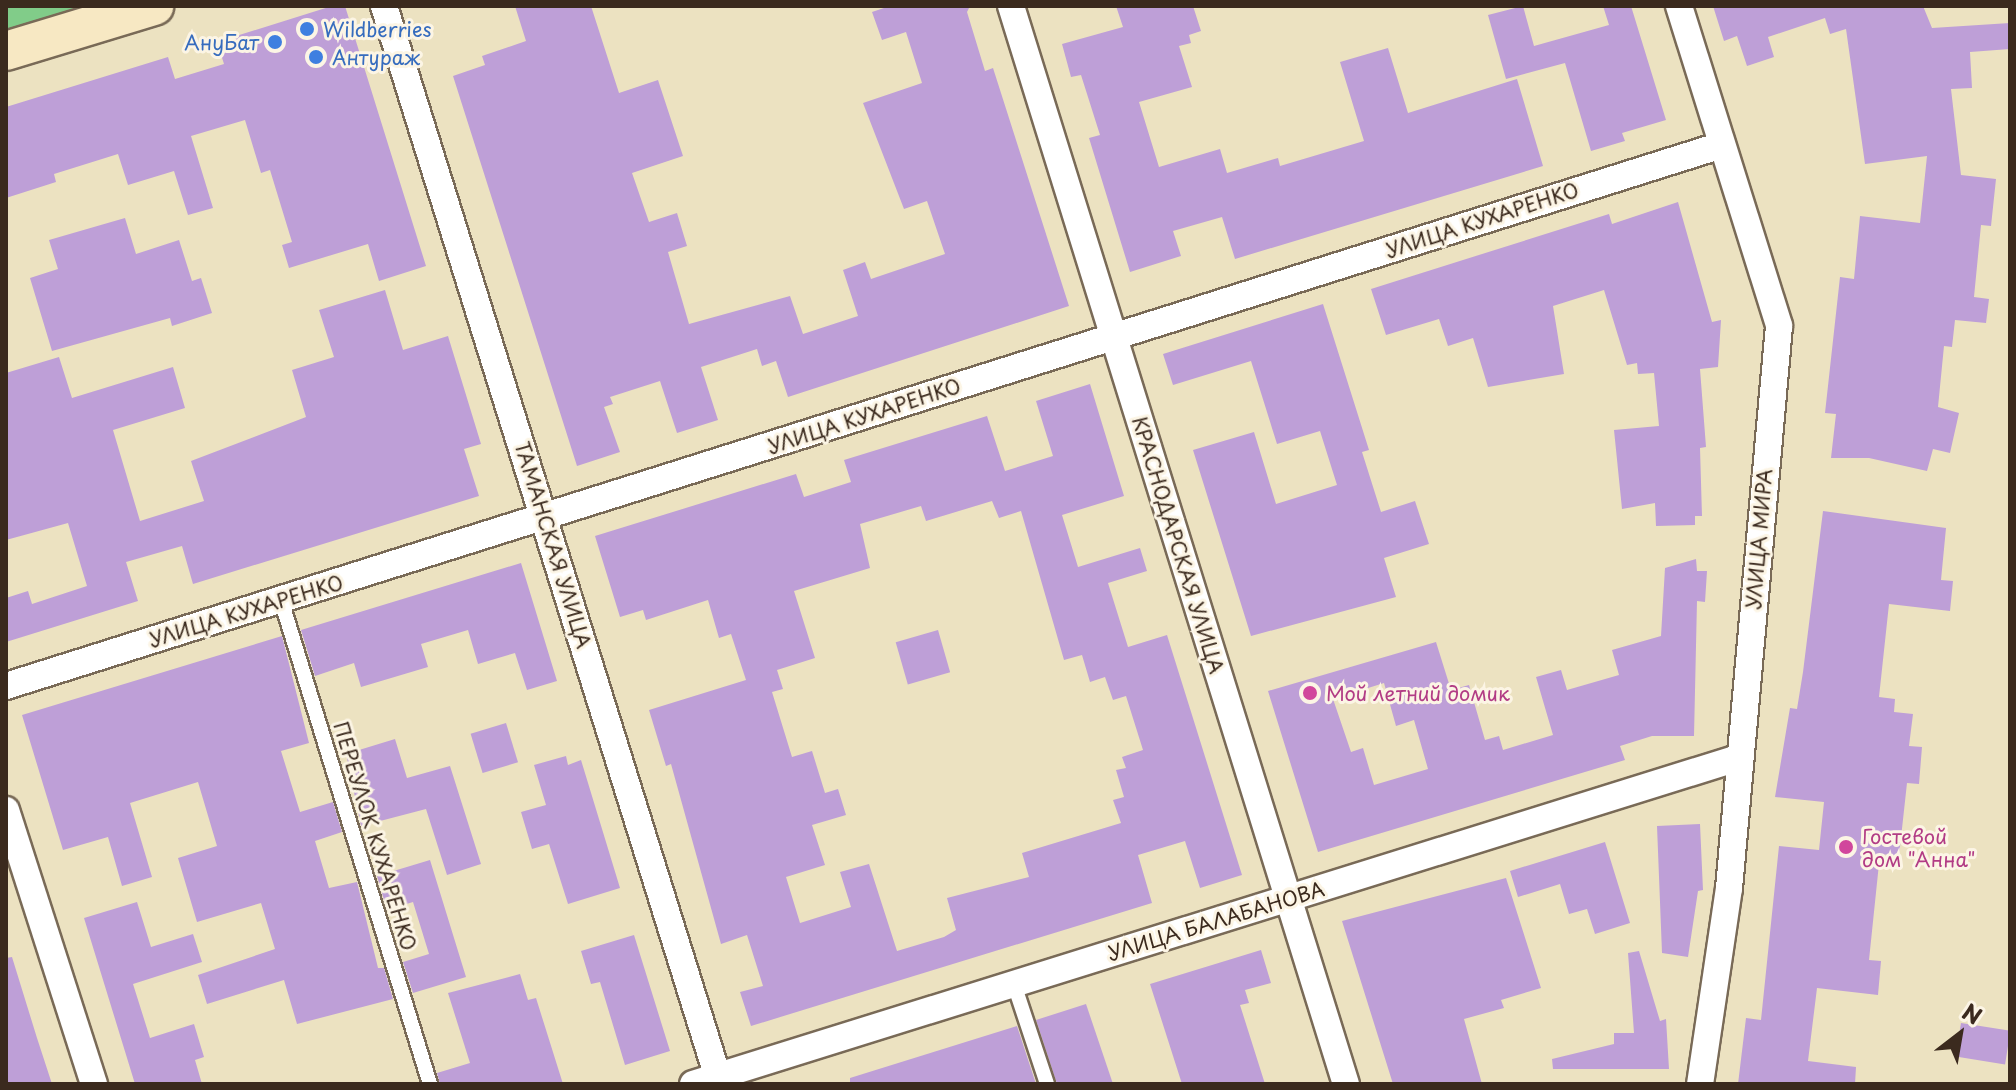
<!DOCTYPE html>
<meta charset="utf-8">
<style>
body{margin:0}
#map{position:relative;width:2016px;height:1090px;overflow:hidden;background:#ece2c1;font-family:"Playpen Sans",sans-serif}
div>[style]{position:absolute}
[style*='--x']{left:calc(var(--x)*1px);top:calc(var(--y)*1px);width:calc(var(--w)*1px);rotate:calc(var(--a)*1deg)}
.green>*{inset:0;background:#81cc89}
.building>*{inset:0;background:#be9fd7;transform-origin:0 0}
.roads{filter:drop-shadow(2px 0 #796a57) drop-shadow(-2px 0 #796a57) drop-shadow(0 2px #796a57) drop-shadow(0 -2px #796a57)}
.lane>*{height:14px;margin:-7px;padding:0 7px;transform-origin:7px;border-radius:7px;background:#fff}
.street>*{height:26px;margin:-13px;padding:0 13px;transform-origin:13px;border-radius:13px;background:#fff}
.secondary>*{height:38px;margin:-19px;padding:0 19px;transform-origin:19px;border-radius:19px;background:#f7e8c3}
.dots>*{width:22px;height:22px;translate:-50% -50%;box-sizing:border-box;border:4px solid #fcf5e5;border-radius:50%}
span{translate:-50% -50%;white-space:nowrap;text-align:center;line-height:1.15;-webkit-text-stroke:6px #fcf5e5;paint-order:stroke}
.shop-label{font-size:20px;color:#366cbe}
.left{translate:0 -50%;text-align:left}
.right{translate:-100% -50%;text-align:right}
.street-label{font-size:20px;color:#3b2a1e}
.hotel-label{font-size:20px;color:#b23c85}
.frame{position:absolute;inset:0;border:8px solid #3b2a1e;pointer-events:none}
.north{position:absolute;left:1920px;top:994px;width:80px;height:80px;-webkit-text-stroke:6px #fcf5e5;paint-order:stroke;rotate:31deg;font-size:22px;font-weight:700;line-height:32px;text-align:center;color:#3b2a1e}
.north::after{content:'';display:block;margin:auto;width:28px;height:36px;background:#3b2a1e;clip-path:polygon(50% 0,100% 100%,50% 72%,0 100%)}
</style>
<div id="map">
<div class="green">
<i style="clip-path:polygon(6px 6px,81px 6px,6px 30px)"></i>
</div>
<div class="building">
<i style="clip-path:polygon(332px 6px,345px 6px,426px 266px,379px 281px,368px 244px,289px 268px,282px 245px,292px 242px,270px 170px,261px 173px,245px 120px,191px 136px,213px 208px,188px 215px,174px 171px,128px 185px,118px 154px,54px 174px,56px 182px,6px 198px,6px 107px,168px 57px,175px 79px,224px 64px,217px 42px)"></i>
<i style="clip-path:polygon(515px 6px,591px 6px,619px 93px,658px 80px,683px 156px,632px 173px,649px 222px,677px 213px,687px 246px,668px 252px,689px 324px,790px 296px,803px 334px,858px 316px,843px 270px,865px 262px,871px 279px,945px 254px,927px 201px,904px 209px,863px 103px,922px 83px,906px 32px,882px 40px,872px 12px,890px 6px,970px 6px,967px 12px,985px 71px,993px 68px,1069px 306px,788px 397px,776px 361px,762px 366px,757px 349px,701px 367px,718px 420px,677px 433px,660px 381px,610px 397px,613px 404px,604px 407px,620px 452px,577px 466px,453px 76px,485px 65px,482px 56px,526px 41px)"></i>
<i style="clip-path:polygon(1116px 6px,1193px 6px,1201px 31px,1189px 35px,1191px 43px,1179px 46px,1192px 87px,1139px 102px,1159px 167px,1220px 149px,1227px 173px,1278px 158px,1280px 166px,1364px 141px,1340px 62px,1388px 48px,1408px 113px,1517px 79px,1543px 166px,1235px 259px,1222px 217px,1173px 231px,1181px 256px,1130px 272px,1089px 138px,1100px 135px,1081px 75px,1071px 77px,1062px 44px,1123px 27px)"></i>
<i style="clip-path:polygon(1523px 6px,1534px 46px,1609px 25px,1603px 6px,1631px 6px,1666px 120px,1622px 133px,1625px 141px,1591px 151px,1565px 63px,1506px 79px,1488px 15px)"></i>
<i style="clip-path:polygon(1713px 6px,1923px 6px,1932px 28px,2010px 23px,2010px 49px,1970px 52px,1972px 88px,1951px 89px,1961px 175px,1996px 179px,1991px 226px,1981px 225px,1974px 297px,1989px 299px,1986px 323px,1955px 320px,1952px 347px,1944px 346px,1938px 407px,1959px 413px,1950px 453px,1933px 449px,1927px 471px,1869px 458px,1831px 458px,1836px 414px,1825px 413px,1840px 277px,1854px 279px,1860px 216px,1920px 223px,1927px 156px,1865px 164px,1846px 29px,1830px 34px,1825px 18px,1768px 37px,1774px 57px,1747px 66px,1737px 36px,1724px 41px)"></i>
<i style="clip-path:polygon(1678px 202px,1712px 322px,1721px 320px,1718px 367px,1700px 369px,1706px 447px,1700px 448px,1702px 516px,1695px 516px,1695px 525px,1656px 526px,1655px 503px,1622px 509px,1614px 430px,1659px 426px,1654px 373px,1638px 374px,1637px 363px,1627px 365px,1604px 290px,1553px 306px,1564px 374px,1488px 387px,1473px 338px,1448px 346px,1439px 319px,1386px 335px,1371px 289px,1609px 214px,1612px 224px)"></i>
<i style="clip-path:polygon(125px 218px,136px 254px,179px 240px,192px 281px,201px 278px,212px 313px,172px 326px,170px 318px,52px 351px,30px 278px,58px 269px,49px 240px)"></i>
<i style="clip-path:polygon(385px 290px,403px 350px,448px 336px,481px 444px,464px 449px,479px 496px,193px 584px,182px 546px,126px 562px,138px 601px,6px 642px,6px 598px,28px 591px,32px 604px,87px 586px,68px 523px,6px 540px,6px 373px,59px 357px,72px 398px,173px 367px,185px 408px,113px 430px,140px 521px,204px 501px,191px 461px,306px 417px,292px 370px,334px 357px,319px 310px)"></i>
<i style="clip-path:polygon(1323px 304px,1369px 450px,1362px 452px,1381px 512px,1415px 501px,1429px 544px,1384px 558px,1396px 597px,1251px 636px,1193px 450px,1254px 432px,1276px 504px,1337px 485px,1320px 431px,1277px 444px,1251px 361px,1173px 385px,1163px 354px)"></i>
<i style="clip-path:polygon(evenodd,1090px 384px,1124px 496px,1062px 515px,1078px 567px,1140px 548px,1147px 571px,1108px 583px,1128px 647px,1167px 635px,1242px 875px,1200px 888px,1185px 841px,1138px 855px,1152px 903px,751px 1026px,740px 992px,763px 986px,747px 935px,721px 944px,671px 764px,666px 766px,649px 710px,746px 680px,731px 634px,719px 638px,708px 600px,646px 620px,643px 610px,620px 617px,595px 536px,796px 474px,804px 497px,851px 482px,844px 460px,987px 416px,1005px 471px,1053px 456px,1036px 401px,1090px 384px,992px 501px,999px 518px,1021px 511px,1064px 660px,1082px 655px,1090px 682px,1105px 677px,1113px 700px,1126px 696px,1143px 750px,1122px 757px,1126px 768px,1116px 770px,1124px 797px,1113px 800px,1121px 823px,1022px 853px,1029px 877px,947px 898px,956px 930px,944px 937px,897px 951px,869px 864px,840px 872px,851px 907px,800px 923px,786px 877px,825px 865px,812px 825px,846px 815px,838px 789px,825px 793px,812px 751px,792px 757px,772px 692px,783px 689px,777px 670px,815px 658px,794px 591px,870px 568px,860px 524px,921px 506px,926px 521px,992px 501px)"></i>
<i style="clip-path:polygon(1823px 511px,1946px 528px,1941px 580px,1953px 581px,1950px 611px,1889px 604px,1879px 697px,1895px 699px,1894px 712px,1913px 714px,1909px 746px,1922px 747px,1919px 784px,1907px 783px,1899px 856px,1880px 854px,1869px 960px,1881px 961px,1878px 995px,1817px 988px,1808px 1061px,1856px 1067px,1855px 1084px,1738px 1084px,1746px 1018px,1761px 1020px,1779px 846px,1819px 850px,1824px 802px,1775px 797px,1790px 708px,1797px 709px,1803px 672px)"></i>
<i style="clip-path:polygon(evenodd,1696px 559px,1697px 571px,1707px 571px,1705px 602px,1697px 601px,1694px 736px,1652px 736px,1620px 746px,1625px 760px,1318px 852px,1268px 691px,1436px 642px,1451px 690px,1469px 685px,1485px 740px,1499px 736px,1503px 750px,1553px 735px,1536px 677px,1561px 670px,1567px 690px,1619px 675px,1612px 650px,1661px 636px,1665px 568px,1696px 559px,1384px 683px,1396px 726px,1414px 720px,1428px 769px,1374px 785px,1363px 748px,1351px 752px,1333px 699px,1384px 683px)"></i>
<i style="clip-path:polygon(521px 563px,557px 681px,527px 690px,515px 653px,478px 664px,468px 630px,421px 644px,428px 667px,361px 687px,354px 663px,315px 676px,301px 630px)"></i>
<i style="left:938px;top:630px;width:44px;height:44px;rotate:74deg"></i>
<i style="clip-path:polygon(282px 636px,309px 743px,281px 751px,300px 812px,333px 802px,342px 832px,315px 841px,329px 888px,357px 882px,378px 968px,384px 968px,393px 999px,297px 1024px,284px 980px,207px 1004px,198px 975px,275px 949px,261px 903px,197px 922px,178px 858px,217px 846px,198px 782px,130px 803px,152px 877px,122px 886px,108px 837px,63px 850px,22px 715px)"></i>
<i style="left:506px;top:723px;width:41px;height:37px;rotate:73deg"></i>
<i style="clip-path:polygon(395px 739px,407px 778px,450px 766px,481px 864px,447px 875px,426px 809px,361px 826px,346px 754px)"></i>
<i style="clip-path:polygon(566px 756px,568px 765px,581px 760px,620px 888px,568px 904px,549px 844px,532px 849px,521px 812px,546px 805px,534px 765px)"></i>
<i style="clip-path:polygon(1700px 824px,1703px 890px,1698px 891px,1688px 957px,1662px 953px,1657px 826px)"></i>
<i style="clip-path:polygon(1605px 842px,1630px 923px,1595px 934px,1587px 909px,1569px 914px,1560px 884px,1518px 897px,1510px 871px)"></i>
<i style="clip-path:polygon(430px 860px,466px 977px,413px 993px,403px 962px,429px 954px,413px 902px,387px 910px,377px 876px)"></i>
<i style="clip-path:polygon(1506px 878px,1541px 988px,1501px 1000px,1504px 1008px,1464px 1019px,1482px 1084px,1393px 1084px,1342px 921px)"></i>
<i style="clip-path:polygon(137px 902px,151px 947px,193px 934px,202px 962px,133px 984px,150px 1038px,194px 1024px,204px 1057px,195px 1060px,202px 1084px,135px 1084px,84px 918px)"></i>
<i style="clip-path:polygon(634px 935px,670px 1051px,625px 1065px,600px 982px,591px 984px,581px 951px)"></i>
<i style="clip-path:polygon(1261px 950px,1271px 983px,1245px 990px,1249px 1003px,1240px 1005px,1265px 1084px,1182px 1084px,1150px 984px)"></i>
<i style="clip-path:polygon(1639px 951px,1660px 1021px,1666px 1019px,1669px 1069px,1553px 1069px,1552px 1059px,1614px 1044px,1614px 1033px,1634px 1033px,1628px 953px)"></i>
<i style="clip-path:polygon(12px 957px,37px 1038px,52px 1084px,6px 1084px,6px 958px)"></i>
<i style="clip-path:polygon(520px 974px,528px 1000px,536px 998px,563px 1084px,440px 1084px,437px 1073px,470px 1063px,448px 993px)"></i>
<i style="clip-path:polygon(1086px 1004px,1113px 1084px,1057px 1084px,1036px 1020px)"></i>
<i style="left:1961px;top:1023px;width:50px;height:34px;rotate:9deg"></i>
<i style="clip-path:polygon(1017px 1026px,1036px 1084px,850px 1084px,850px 1078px)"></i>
</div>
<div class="roads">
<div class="lane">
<i style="--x:281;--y:600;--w:506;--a:72.89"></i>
<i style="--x:1014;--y:984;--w:105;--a:71.7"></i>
</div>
<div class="street">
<i style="--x:384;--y:6;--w:1129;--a:72.69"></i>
<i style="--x:1011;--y:6;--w:1129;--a:72.74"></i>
<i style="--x:1679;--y:6;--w:335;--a:72.6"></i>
<i style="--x:1779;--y:326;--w:564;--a:95.08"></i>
<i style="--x:1729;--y:888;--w:198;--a:98.4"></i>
<i style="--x:6;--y:686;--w:1799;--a:-17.5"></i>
<i style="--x:6;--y:810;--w:288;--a:72.2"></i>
<i style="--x:693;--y:1084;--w:1095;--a:-17.33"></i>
</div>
<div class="secondary">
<i style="--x:6;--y:51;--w:155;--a:-16.9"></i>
</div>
</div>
<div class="dots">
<i style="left:307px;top:29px;background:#3f7fe0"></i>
<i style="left:275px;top:42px;background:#3f7fe0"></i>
<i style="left:316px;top:57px;background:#3f7fe0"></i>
<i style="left:1310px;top:693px;background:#d1479c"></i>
<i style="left:1846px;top:847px;background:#d1479c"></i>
</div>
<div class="shop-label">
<span class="left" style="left:323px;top:29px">Wildberries</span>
<span class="right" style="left:259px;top:42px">АнуБат</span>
<span class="left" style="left:332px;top:57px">Антураж</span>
</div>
<div class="street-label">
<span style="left:1482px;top:220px;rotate:-18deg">УЛИЦА КУХАРЕНКО</span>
<span style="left:864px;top:416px;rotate:-18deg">УЛИЦА КУХАРЕНКО</span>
<span style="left:1759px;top:539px;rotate:-85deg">УЛИЦА МИРА</span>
<span style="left:553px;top:545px;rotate:73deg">ТАМАНСКАЯ УЛИЦА</span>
<span style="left:1178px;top:545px;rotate:73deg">КРАСНОДАРСКАЯ УЛИЦА</span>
<span style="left:246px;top:611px;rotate:-17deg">УЛИЦА КУХАРЕНКО</span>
<span style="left:375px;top:836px;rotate:73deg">ПЕРЕУЛОК КУХАРЕНКО</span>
<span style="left:1216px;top:921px;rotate:-17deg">УЛИЦА БАЛАБАНОВА</span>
</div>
<div class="hotel-label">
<span class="left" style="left:1326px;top:693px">Мой летний домик</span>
<span class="left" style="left:1862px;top:848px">Гостевой<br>дом "Анна"</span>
</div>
<div class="frame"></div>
<div class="north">N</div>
</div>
